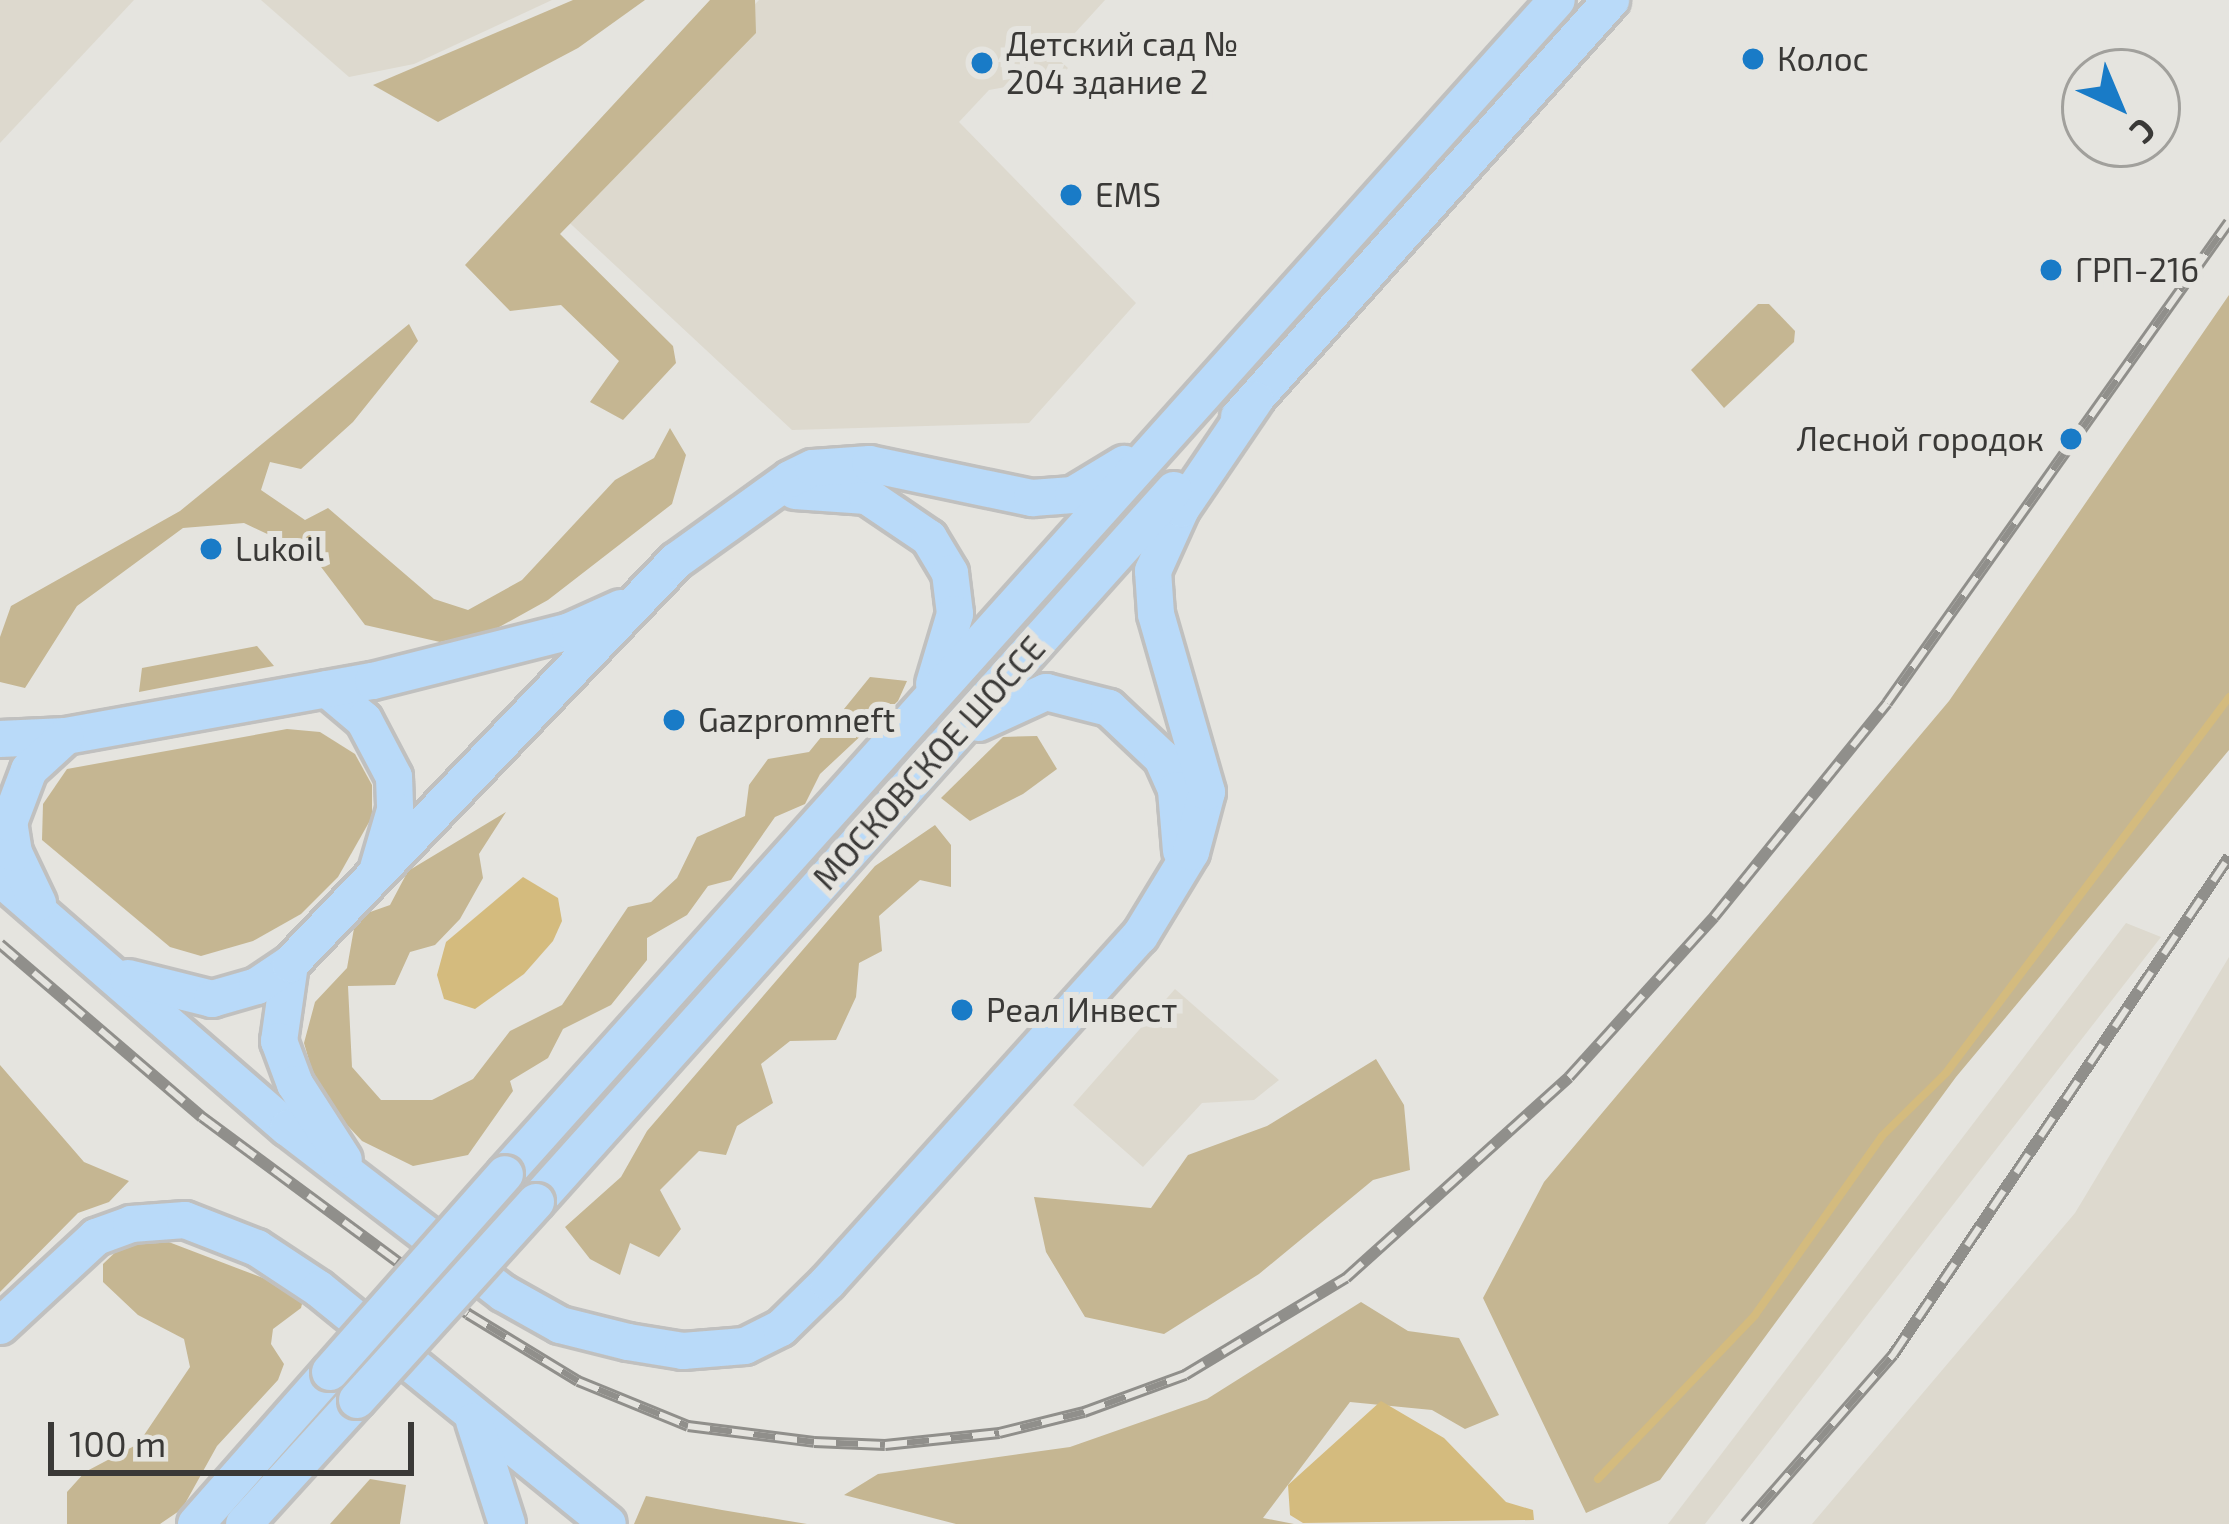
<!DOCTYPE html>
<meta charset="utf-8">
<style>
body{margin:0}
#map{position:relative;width:2229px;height:1524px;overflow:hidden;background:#e5e4df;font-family:"Exo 2",sans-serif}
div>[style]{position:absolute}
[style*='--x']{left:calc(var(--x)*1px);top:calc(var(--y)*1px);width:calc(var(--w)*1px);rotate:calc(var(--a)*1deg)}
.built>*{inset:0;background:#ddd9ce}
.green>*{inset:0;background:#c5b692}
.water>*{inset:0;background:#d4bb7e}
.stream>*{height:8px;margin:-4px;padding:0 4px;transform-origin:4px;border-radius:4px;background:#d4bb7e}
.roads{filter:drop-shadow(3px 0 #c0c0bf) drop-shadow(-3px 0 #c0c0bf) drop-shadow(0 3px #c0c0bf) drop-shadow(0 -3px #c0c0bf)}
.major>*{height:36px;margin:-18px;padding:0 18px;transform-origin:18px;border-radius:18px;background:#b9daf9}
.rail>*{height:12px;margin-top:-6px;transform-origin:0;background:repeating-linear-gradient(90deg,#e5e4df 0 22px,#908f8b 0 44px);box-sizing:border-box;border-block:3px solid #908f8b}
.bridges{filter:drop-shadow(3px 0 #c0c0bf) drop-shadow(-3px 0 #c0c0bf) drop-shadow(0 3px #c0c0bf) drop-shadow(0 -3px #c0c0bf)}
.major-bridge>*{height:36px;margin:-18px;padding:0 18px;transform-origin:18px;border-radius:18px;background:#b9daf9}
.dots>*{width:33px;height:33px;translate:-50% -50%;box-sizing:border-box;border:6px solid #e5e4df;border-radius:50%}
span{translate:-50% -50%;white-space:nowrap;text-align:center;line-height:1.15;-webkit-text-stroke:12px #e5e4df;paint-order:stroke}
.poi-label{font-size:33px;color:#3a3937}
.left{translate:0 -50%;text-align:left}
.right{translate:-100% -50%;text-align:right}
.street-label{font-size:33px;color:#3a3937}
.north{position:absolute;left:2061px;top:48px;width:120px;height:120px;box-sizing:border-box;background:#e5e4df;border:3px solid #a1a09c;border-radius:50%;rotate:136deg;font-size:33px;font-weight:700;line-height:48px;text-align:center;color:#3a3937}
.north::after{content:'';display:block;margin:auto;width:42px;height:54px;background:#197bc7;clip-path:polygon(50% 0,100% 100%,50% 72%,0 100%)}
.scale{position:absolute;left:48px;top:1422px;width:366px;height:54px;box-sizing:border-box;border:6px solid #3a3937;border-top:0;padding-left:15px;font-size:36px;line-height:42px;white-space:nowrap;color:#3a3937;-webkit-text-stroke:9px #e5e4df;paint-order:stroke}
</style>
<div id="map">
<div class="built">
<i style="clip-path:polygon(0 0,134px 0,0 143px)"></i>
<i style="clip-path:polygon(261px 0,552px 0,414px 64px,349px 77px)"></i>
<i style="clip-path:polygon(759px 0,1105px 0,1063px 46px,1058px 59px,1068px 68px,1047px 92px,1038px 81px,989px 90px,959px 122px,1136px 303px,1029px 423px,792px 430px,559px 213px)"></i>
<i style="clip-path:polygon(2126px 923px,2161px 937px,1705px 1524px,1668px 1524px)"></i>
<i style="clip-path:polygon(2229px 957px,2229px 1524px,1812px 1524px,2075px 1213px)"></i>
<i style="clip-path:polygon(1175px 989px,1279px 1080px,1254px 1100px,1202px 1103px,1143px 1167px,1073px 1105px)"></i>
</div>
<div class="green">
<i style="clip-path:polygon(573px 0,645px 0,578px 48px,438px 122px,373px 85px)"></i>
<i style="clip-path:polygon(710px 0,755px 0,756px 33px,560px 234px,673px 346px,676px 363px,623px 420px,590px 402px,619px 361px,561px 305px,510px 311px,465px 265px)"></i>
<i style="clip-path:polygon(2229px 295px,2229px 750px,1956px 1077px,1660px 1480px,1586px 1513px,1483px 1298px,1544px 1182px,1949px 701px)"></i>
<i style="clip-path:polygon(1758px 304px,1769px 304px,1795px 331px,1794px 342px,1724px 408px,1691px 370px)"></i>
<i style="clip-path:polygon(409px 324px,418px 341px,353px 422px,301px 469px,270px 462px,261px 490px,305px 520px,328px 508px,434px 599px,468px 610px,522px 580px,615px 480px,654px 458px,670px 428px,686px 455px,672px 504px,548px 600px,492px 631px,440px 642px,365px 625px,312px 555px,244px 523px,183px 528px,77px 606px,25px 688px,0 682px,0 637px,11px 606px,180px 511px)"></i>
<i style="clip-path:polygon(257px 646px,274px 666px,139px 692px,142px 668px)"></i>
<i style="clip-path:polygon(870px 677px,907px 681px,898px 701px,820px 774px,805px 804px,775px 817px,731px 880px,708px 886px,687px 915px,647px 938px,647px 960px,611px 1005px,563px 1029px,548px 1058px,510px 1081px,513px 1091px,468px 1155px,413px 1166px,362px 1141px,319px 1095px,304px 1043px,315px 1002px,347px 968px,356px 917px,390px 905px,408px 871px,506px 812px,479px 854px,483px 878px,460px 919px,435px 945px,410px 952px,395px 985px,348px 986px,352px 1067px,381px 1100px,432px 1100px,473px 1079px,510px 1031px,562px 1005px,628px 907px,651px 902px,677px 878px,697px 837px,745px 816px,749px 785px,768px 759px,809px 752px)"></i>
<i style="clip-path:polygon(287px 729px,320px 732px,355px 754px,372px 785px,372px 817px,338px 877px,301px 914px,253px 941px,201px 956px,170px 947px,42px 840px,43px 804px,67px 769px)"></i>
<i style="clip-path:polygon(1037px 736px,1057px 769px,1023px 794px,970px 821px,941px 798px,1003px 737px)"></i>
<i style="clip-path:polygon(935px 825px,951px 845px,951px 887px,920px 880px,879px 916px,882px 951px,859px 963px,856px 997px,836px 1040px,790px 1041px,761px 1064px,773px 1103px,737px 1126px,726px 1155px,699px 1151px,660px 1190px,681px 1229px,659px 1257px,630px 1243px,620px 1275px,590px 1259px,565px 1227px,621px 1177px,647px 1131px,875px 866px)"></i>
<i style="clip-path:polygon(1376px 1059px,1404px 1105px,1410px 1170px,1373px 1180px,1259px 1274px,1164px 1334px,1085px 1317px,1046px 1252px,1034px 1197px,1151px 1208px,1188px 1155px,1267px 1126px)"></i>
<i style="clip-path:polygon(0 1065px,84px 1162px,129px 1181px,109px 1202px,78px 1213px,0 1292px)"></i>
<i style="clip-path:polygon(153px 1236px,276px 1283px,303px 1300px,301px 1308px,273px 1329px,271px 1344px,284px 1364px,278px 1380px,217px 1446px,182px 1509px,160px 1524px,67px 1524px,67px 1492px,85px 1472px,138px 1444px,190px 1367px,184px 1339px,138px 1315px,103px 1282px,103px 1264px,124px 1244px)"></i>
<i style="clip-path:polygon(1361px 1302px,1408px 1331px,1459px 1338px,1499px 1415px,1465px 1429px,1432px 1410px,1350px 1402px,1263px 1518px,1294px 1524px,956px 1524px,844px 1495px,878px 1474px,1070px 1447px,1207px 1399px)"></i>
<i style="clip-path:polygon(370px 1479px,406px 1485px,400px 1524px,330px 1524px)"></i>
<i style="clip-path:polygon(646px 1496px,722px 1510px,807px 1524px,634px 1524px)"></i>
</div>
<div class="water">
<i style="clip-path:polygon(523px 877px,558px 898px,562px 921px,553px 941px,524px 974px,475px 1009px,444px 999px,437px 975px,446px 942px)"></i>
<i style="clip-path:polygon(1381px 1401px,1444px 1438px,1506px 1502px,1533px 1510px,1534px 1520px,1303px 1523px,1290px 1515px,1288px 1485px)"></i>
</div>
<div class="stream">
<i style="--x:1598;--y:1479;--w:227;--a:-46.2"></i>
<i style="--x:1755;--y:1315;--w:219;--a:-54.6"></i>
<i style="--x:1882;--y:1136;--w:90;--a:-44.5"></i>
<i style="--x:1946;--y:1073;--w:471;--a:-53"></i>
</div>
<div class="roads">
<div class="major">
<i style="--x:1239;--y:417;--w:559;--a:-48.26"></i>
<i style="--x:795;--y:491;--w:72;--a:4"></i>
<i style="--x:867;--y:496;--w:75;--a:34.1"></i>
<i style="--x:929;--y:538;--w:41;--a:59"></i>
<i style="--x:950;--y:573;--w:41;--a:83"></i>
<i style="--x:955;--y:614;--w:73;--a:106.7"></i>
<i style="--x:327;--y:689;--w:48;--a:40"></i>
<i style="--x:364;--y:720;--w:64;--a:62.2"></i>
<i style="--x:394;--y:777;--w:33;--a:88"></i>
<i style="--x:395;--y:810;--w:60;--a:106.3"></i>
<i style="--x:978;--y:723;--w:75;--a:-24.5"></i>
<i style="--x:1046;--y:692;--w:65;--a:14.3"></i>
<i style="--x:1109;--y:708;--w:73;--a:43.3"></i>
<i style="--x:1162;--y:758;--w:35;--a:66"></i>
<i style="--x:1176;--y:790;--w:61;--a:85.3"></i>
<i style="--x:0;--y:739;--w:66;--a:-2.6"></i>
<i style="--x:66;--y:736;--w:312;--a:-10.2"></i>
<i style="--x:373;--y:681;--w:203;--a:-14.2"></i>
<i style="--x:570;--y:631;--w:56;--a:-24.3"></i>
<i style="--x:0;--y:878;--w:381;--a:41"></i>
<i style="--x:288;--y:1128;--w:271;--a:37.5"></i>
<i style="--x:503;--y:1293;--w:65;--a:29.3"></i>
<i style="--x:560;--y:1325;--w:70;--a:14"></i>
<i style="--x:628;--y:1342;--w:56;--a:9.3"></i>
<i style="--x:683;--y:1351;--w:62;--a:-4.6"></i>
<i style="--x:745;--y:1346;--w:40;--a:-26.6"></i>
<i style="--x:781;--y:1328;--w:66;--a:-44.4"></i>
<i style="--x:828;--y:1282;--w:466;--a:-48"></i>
<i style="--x:1140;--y:936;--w:98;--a:-58.7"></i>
<i style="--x:1191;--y:852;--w:62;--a:-75.1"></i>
<i style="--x:1207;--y:792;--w:185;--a:-106"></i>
<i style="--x:1156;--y:614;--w:43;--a:-94"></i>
<i style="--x:1153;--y:571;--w:68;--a:-65.7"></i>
<i style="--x:1181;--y:509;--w:132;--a:-55.8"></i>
<i style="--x:38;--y:903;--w:55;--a:-115.6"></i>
<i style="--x:14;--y:853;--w:30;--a:-99"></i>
<i style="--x:9;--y:823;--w:57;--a:-69.3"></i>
<i style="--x:29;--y:770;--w:50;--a:-42.6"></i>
<i style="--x:290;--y:964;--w:78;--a:98.1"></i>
<i style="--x:279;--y:1041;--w:46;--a:69.6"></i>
<i style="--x:295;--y:1084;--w:90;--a:57.2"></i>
<i style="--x:128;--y:978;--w:87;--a:14"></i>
<i style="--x:212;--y:999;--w:47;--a:-16.1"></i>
<i style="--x:257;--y:986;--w:40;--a:-34"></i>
<i style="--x:290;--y:964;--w:558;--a:-46.23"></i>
<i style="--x:676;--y:561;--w:140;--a:-35.7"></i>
<i style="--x:790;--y:479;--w:25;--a:-26"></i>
<i style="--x:813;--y:468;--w:57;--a:-4"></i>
<i style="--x:870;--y:464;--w:166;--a:11.9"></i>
<i style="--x:1032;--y:498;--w:41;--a:-4.2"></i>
<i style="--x:1073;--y:495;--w:60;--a:-31.3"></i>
<i style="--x:505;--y:1174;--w:1576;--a:-48.14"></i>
<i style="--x:536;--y:1202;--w:956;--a:-48.14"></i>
<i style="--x:0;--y:1326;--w:131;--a:-42.8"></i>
<i style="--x:96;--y:1237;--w:37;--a:-20"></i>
<i style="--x:131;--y:1224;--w:54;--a:-4.2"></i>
<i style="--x:185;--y:1220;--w:77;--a:21.3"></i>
<i style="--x:257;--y:1248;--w:74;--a:33.5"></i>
<i style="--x:319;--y:1289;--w:372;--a:39.1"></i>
<i style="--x:474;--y:1421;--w:108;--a:72.2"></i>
<i style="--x:196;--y:1524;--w:203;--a:-48.6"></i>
<i style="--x:244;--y:1524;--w:168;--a:-47.7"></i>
</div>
</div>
<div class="rail">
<i style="--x:0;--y:944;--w:266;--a:40.6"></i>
<i style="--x:202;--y:1117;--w:331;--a:36.5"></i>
<i style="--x:468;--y:1314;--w:129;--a:31.3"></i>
<i style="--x:578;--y:1381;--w:119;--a:22.2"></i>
<i style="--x:688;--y:1426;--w:127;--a:7.2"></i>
<i style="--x:814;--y:1442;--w:71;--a:2.4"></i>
<i style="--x:885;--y:1445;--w:115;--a:-6"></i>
<i style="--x:999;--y:1433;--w:88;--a:-13.9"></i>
<i style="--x:1084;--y:1412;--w:108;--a:-20.1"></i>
<i style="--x:1185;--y:1375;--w:188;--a:-31.1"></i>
<i style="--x:1346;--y:1278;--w:300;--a:-42"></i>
<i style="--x:1569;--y:1077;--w:216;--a:-47.8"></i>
<i style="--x:1714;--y:917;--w:275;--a:-51"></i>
<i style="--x:1887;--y:703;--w:590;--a:-54.59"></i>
<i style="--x:1745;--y:1524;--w:225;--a:-48.8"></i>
<i style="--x:1893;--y:1355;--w:601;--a:-55.99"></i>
</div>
<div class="bridges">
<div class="major-bridge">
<i style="--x:330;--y:1372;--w:264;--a:-48.5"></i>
<i style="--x:357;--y:1400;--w:267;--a:-47.9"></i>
</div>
</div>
<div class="dots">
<i style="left:1753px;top:59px;background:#197bc7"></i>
<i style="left:982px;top:63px;background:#197bc7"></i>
<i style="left:1071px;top:195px;background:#197bc7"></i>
<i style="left:2051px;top:270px;background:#197bc7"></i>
<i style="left:2071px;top:439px;background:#197bc7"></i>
<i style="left:211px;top:549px;background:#197bc7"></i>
<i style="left:674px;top:720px;background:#197bc7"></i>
<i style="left:962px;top:1010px;background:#197bc7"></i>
</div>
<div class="poi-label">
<span class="left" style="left:1006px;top:63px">Детский сад №<br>204 здание 2</span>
<span class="left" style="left:1777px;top:59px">Колос</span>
<span class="left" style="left:1095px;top:195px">EMS</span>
<span class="left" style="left:2075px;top:270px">ГРП-216</span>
<span class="right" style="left:2044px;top:439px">Лесной городок</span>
<span class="left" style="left:235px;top:549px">Lukoil</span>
<span class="left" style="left:698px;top:720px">Gazpromneft</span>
<span class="left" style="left:986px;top:1010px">Реал Инвест</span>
</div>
<div class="street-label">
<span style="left:929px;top:763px;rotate:-48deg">МОСКОВСКОЕ ШОССЕ</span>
</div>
<div class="north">С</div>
<div class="scale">100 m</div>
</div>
